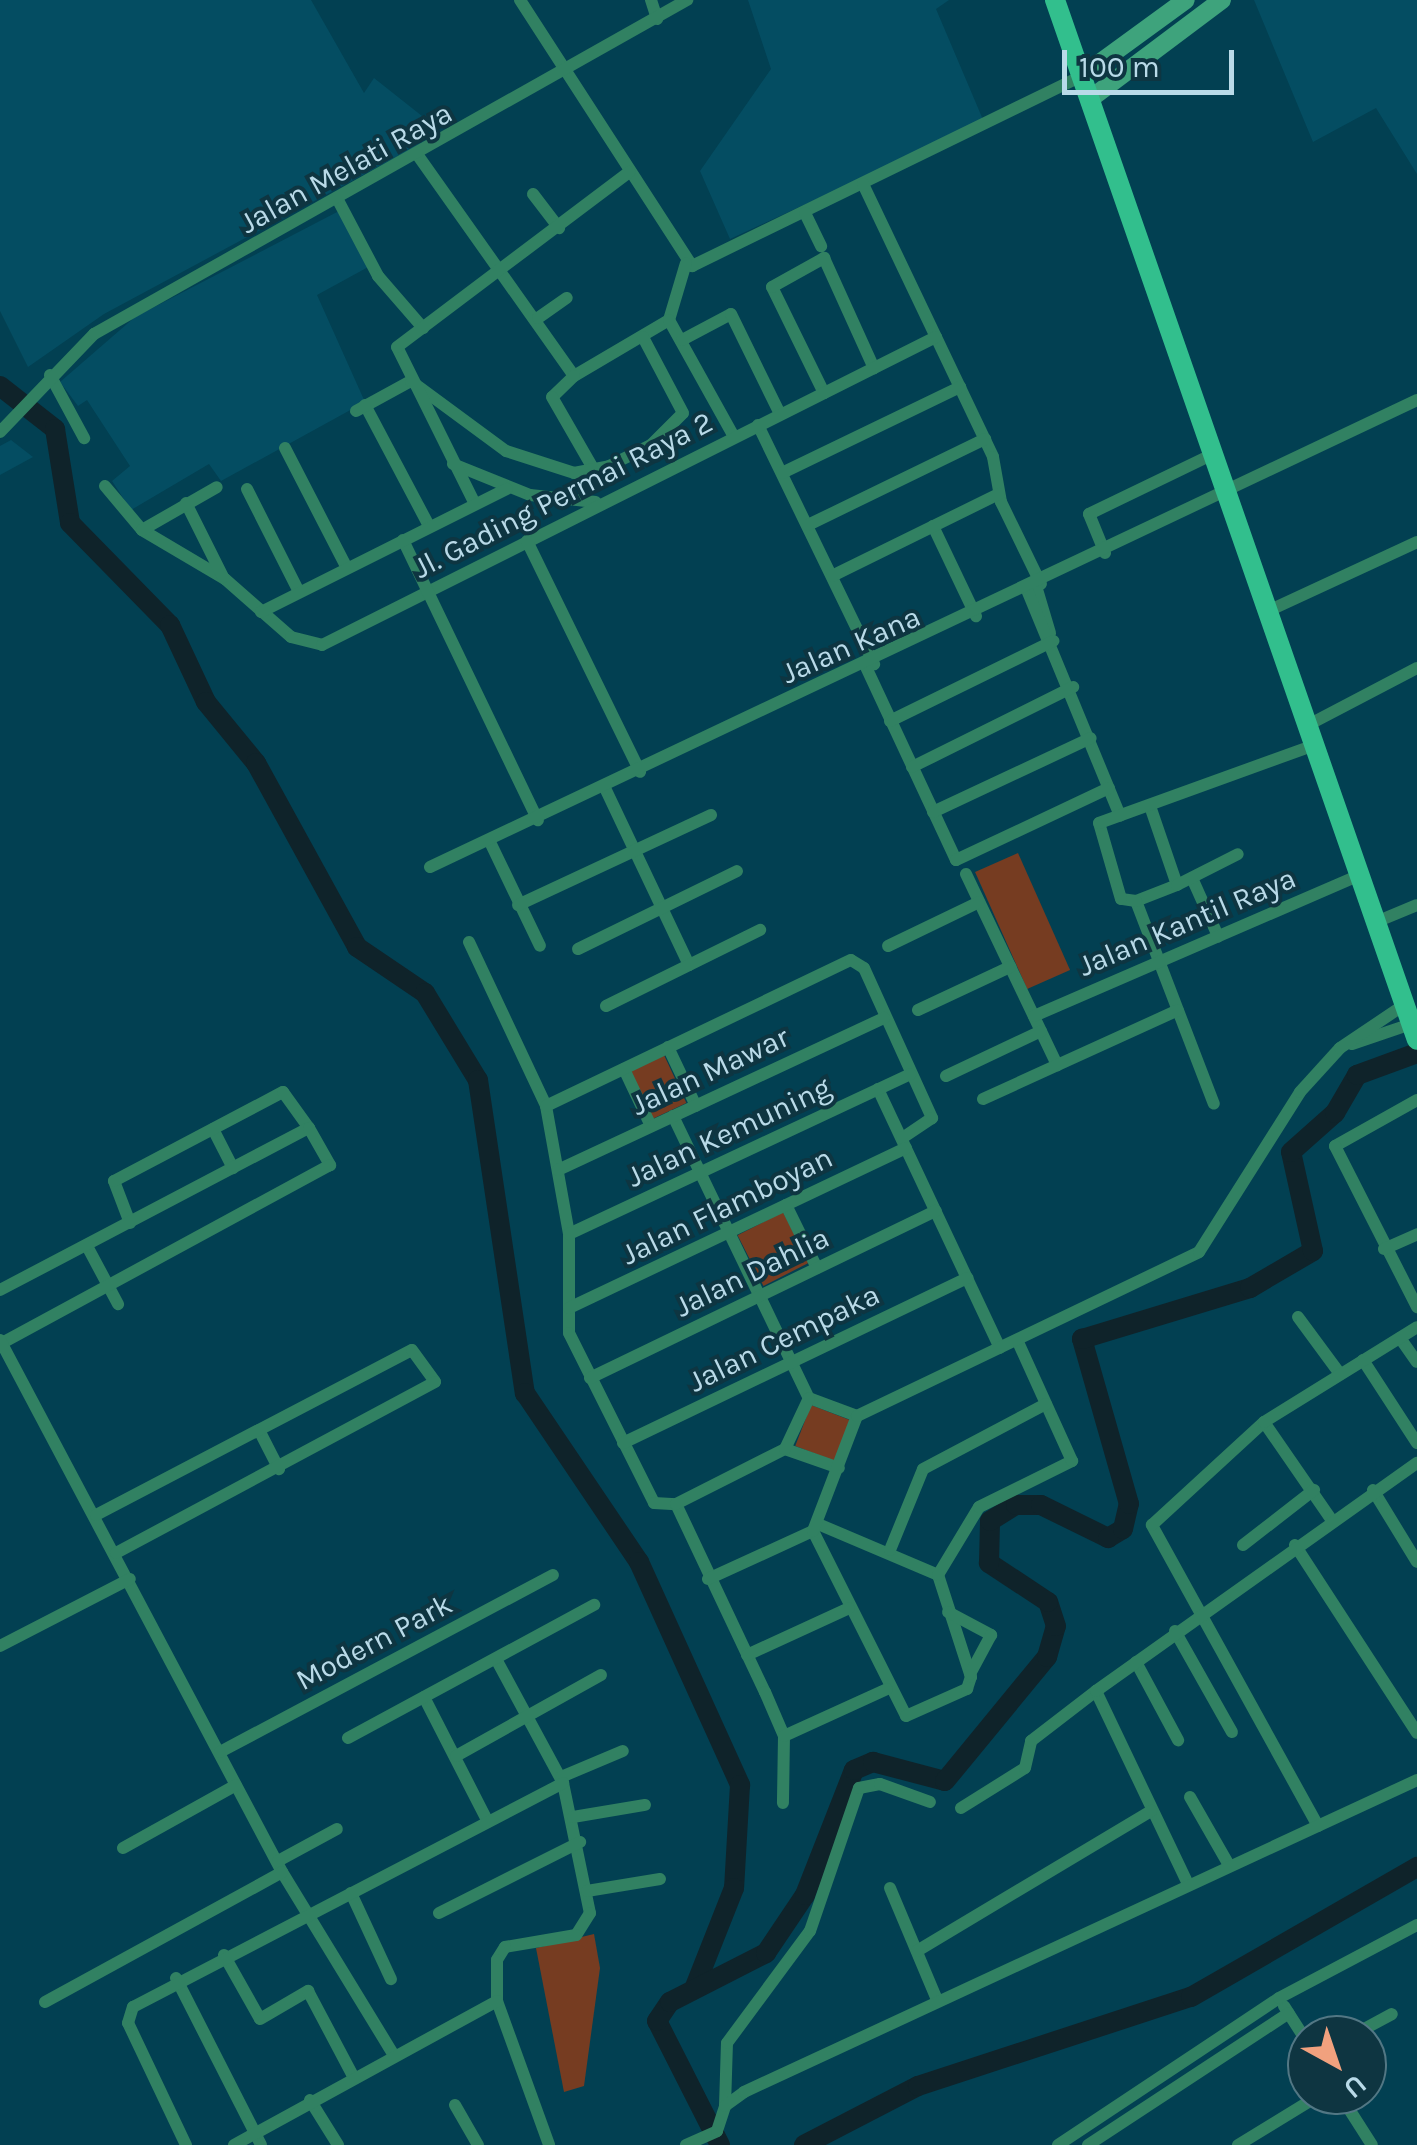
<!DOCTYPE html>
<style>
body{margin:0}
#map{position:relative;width:1417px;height:2145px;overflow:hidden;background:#024052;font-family:Karla,sans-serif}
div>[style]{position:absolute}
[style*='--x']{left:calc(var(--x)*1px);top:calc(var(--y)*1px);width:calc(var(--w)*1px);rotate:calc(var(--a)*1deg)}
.built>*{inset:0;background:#044d62}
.green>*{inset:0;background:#763c21;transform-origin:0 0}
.river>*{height:20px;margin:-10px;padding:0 10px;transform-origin:10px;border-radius:10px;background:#0f232a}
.street>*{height:12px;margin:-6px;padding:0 6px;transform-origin:6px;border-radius:6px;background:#318162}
.secondary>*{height:18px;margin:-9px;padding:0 9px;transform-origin:9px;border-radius:9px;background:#3ea37c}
.primary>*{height:20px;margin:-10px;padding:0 10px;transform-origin:10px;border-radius:10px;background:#32bf8d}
span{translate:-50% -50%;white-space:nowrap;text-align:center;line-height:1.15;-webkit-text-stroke:8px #0e3541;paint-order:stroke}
.street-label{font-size:30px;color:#b9dae8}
.north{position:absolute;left:1287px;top:2015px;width:100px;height:100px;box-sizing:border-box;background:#0e3541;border:2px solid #527784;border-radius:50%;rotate:140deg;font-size:28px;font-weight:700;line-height:40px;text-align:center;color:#b9dae8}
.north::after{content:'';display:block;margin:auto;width:35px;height:45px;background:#f1a17e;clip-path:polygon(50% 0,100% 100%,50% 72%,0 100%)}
.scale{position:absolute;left:1062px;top:50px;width:172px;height:45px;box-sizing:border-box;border:5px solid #b9dae8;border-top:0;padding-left:12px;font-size:30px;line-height:35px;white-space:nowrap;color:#b9dae8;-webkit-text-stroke:8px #0e3541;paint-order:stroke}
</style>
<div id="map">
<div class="built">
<i style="clip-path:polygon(0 0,311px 0,364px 93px,374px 78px,422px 116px,414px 128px,424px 142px,104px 314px,28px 367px,0 311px)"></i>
<i style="clip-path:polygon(748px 0,949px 0,936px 9px,984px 122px,730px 239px,700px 171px,771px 69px)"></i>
<i style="clip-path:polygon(1254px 0,1417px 0,1417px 174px,1376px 108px,1313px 142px)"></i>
<i style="clip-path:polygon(339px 211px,370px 266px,317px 295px,365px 402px,221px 481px,209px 464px,131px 510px,112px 481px,130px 466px,87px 400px,78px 406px,60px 382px,135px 317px)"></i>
<i style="clip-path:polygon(11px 440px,33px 457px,0 475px,0 446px)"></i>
</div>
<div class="green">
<i style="left:1018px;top:853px;width:128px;height:47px;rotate:66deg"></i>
<i style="left:664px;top:1055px;width:53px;height:37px;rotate:65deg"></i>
<i style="left:783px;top:1212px;width:57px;height:51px;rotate:63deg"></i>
<i style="left:811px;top:1405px;width:43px;height:44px;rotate:21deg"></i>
<i style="clip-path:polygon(594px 1934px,600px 1968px,584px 2086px,564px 2092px,536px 1948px)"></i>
</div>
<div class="river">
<i style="--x:0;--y:386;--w:70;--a:38"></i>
<i style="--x:55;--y:429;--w:95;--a:80.9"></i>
<i style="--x:70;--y:523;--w:143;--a:45.6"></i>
<i style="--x:170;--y:625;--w:85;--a:64.9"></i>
<i style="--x:206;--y:702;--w:79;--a:50.7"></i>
<i style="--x:256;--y:763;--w:210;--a:61.2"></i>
<i style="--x:357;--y:947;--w:82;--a:34.1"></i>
<i style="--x:425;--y:993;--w:102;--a:58.7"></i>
<i style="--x:478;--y:1080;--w:317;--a:81.5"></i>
<i style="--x:525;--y:1393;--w:204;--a:56"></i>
<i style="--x:639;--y:1562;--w:245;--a:65.6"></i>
<i style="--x:740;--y:1785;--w:103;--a:93.3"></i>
<i style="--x:734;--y:1888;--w:109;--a:111.6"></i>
<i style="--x:720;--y:2145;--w:139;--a:-116.9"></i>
<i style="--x:657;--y:2021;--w:23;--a:-56"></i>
<i style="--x:670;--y:2002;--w:108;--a:-27"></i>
<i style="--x:766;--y:1953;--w:70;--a:-56.1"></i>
<i style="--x:805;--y:1895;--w:134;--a:-68.6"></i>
<i style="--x:854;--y:1770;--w:21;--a:-23"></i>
<i style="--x:873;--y:1762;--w:74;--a:14.8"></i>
<i style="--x:945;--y:1781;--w:161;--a:-50.6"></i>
<i style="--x:1047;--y:1657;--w:32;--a:-74"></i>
<i style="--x:1056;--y:1626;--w:25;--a:-108"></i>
<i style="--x:1048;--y:1602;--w:71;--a:-146.5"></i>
<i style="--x:989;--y:1563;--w:42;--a:-88.6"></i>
<i style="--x:990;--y:1521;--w:31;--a:-32"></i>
<i style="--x:1016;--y:1505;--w:25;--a:0"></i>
<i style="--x:1041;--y:1505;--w:75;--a:26.2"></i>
<i style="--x:1108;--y:1538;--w:17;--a:-31"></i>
<i style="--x:1123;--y:1529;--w:26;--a:-77"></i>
<i style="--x:1129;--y:1504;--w:172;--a:-105.9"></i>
<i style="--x:1082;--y:1339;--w:176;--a:-16.9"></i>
<i style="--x:1250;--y:1288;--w:73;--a:-30.4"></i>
<i style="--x:1313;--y:1251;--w:101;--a:-102.5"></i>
<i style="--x:1291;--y:1152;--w:59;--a:-41.6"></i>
<i style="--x:1335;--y:1113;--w:44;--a:-59.9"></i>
<i style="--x:1357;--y:1075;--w:64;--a:-20.1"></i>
<i style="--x:804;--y:2145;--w:128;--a:-27.4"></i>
<i style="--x:918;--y:2086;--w:287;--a:-18.1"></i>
<i style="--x:1191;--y:1997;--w:261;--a:-29.9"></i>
</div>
<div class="street">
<i style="--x:520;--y:0;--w:317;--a:57.1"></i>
<i style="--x:692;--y:266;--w:435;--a:-26"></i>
<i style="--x:651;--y:0;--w:20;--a:72"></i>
<i style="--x:419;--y:157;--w:268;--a:54.7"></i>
<i style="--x:574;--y:376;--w:110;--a:-30.5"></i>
<i style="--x:669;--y:320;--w:59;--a:-73.4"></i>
<i style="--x:863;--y:184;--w:302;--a:64.5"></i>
<i style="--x:993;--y:457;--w:46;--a:79.9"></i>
<i style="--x:1001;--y:502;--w:91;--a:64"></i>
<i style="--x:533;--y:194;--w:43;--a:52.6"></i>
<i style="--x:339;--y:202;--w:84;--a:62.2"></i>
<i style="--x:378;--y:276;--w:69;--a:49.1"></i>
<i style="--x:805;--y:213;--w:37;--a:64"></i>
<i style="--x:538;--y:318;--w:35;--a:-35"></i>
<i style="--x:669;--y:320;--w:134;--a:60.9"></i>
<i style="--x:682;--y:340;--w:55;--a:-28"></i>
<i style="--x:731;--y:314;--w:111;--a:63.9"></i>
<i style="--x:50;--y:375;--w:72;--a:61.6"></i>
<i style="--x:574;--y:376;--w:30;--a:136"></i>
<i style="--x:552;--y:397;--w:84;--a:60.1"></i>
<i style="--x:824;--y:393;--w:118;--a:-116.1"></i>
<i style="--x:772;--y:287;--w:60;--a:-29.1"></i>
<i style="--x:824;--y:258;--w:121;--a:65.6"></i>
<i style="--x:365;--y:405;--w:137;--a:62.1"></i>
<i style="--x:356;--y:411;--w:63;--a:-28.6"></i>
<i style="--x:411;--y:381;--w:118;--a:36.4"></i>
<i style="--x:506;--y:451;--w:71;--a:17.9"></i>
<i style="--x:574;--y:473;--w:36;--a:-11"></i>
<i style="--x:609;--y:466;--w:47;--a:-26.6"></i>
<i style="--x:651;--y:445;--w:45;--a:-45"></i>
<i style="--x:683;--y:413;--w:86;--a:-117.8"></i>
<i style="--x:758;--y:425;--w:266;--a:64.1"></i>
<i style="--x:0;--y:432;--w:136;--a:-46.2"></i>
<i style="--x:94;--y:334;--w:681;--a:-29.39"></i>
<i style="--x:285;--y:448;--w:135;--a:62.7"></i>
<i style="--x:453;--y:464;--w:83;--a:21.9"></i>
<i style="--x:530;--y:495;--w:66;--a:6.1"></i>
<i style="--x:782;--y:473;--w:198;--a:-25.8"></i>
<i style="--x:105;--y:486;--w:57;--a:49.9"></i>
<i style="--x:142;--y:530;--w:96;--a:30.6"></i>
<i style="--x:225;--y:579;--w:88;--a:41.3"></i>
<i style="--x:291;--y:637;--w:32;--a:14"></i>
<i style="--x:322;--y:645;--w:687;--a:-26.64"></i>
<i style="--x:247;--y:489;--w:115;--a:63.2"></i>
<i style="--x:186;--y:503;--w:83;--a:63.4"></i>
<i style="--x:475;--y:504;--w:175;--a:-116.4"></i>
<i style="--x:397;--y:347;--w:291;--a:-37"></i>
<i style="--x:808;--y:525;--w:197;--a:-25.9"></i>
<i style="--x:933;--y:526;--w:100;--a:64.5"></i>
<i style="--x:142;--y:530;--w:86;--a:-29.8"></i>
<i style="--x:403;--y:540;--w:311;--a:64.3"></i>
<i style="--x:527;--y:541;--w:257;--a:63.9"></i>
<i style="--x:1105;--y:553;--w:42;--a:-112.3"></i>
<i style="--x:1089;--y:514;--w:140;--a:-25.8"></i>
<i style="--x:832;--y:576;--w:186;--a:-26.2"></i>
<i style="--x:1036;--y:586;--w:49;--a:73.4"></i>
<i style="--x:1027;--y:590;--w:244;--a:67.6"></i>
<i style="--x:1270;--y:610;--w:162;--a:-24.8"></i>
<i style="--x:261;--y:612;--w:275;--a:-26.6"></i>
<i style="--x:866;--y:667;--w:213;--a:65"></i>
<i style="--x:956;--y:860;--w:169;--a:-25.2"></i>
<i style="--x:890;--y:721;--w:182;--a:-26.1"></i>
<i style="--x:1310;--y:724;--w:121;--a:-27.6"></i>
<i style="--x:912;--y:767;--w:180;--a:-26.4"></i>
<i style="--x:605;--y:788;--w:196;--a:64.6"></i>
<i style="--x:1150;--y:806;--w:83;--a:71.1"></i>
<i style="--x:1177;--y:885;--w:44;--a:158.7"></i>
<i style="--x:1136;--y:901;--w:217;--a:69"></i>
<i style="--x:933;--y:812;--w:174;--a:-25.1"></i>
<i style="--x:490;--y:842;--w:115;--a:64.3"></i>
<i style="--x:430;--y:867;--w:1092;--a:-25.32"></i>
<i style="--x:966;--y:874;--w:212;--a:64.5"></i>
<i style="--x:1192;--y:878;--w:64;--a:65.9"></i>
<i style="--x:1177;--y:885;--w:68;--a:-26.9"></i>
<i style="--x:1136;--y:901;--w:15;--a:-172"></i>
<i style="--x:1121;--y:899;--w:79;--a:-106.1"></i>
<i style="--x:1099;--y:823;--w:232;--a:-19.9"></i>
<i style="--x:518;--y:905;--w:213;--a:-25"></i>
<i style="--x:1376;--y:922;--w:44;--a:-22.5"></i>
<i style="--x:469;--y:942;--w:181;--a:64.8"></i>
<i style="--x:546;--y:1106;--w:130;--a:79.8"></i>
<i style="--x:569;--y:1234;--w:99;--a:90"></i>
<i style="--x:569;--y:1333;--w:190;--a:63.4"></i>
<i style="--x:654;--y:1503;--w:22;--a:3"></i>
<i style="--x:676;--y:1504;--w:208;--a:64.7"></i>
<i style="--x:765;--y:1692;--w:48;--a:66.6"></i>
<i style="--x:784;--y:1736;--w:67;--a:90.9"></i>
<i style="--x:888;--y:946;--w:101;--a:-25.8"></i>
<i style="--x:578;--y:949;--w:177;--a:-26.1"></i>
<i style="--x:606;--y:1006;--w:172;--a:-26.3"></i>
<i style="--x:918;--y:1010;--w:102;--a:-25.1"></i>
<i style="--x:1034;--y:1016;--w:355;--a:-23.4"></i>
<i style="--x:1352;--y:1044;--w:62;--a:-18.7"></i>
<i style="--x:668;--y:1047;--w:65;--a:64.6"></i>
<i style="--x:624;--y:1069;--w:63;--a:64.7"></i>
<i style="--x:946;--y:1076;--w:105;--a:-25.3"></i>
<i style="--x:878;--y:1089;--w:286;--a:64.8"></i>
<i style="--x:983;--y:1099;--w:214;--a:-24.5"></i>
<i style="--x:1417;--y:1100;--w:94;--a:150.7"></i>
<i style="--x:1335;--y:1146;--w:181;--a:63"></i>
<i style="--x:546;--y:1106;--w:338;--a:-25.6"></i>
<i style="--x:851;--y:960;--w:15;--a:32"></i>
<i style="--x:864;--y:968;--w:165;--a:65.6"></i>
<i style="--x:932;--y:1118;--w:36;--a:146"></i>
<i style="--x:673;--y:1116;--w:313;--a:64.3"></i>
<i style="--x:809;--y:1398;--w:51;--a:20.6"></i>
<i style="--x:213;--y:1129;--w:44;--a:62.9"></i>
<i style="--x:558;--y:1170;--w:360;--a:-25"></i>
<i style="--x:786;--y:1205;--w:70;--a:63.8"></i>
<i style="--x:130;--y:1223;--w:45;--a:-110.9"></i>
<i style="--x:114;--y:1181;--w:191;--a:-27.8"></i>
<i style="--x:283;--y:1092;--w:44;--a:54.2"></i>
<i style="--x:569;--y:1234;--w:377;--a:-25.1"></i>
<i style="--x:87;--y:1246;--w:66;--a:61.9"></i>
<i style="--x:1384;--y:1249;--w:36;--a:-24"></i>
<i style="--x:0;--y:1290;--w:349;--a:-27.7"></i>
<i style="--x:309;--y:1128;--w:43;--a:60.4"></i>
<i style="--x:330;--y:1165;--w:373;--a:151.5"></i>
<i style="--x:569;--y:1308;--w:373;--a:-25.4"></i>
<i style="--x:1298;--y:1317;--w:71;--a:53.6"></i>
<i style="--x:1400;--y:1338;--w:29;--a:55"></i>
<i style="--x:0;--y:1340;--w:602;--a:62.07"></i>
<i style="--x:282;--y:1872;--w:213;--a:58.6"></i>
<i style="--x:1363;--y:1360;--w:99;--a:57"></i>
<i style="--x:590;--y:1378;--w:384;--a:-25.8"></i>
<i style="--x:1264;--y:1422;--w:118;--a:55.4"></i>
<i style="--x:259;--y:1430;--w:44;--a:62.9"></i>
<i style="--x:623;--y:1443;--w:382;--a:-25.6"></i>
<i style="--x:785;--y:1449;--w:57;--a:19.4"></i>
<i style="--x:1373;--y:1490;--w:84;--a:58.6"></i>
<i style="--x:676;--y:1504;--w:122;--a:-26.8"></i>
<i style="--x:785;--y:1449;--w:56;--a:-64.8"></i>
<i style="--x:96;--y:1515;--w:356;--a:-27.6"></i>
<i style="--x:412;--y:1350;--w:39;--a:54"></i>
<i style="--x:435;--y:1382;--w:362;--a:151.8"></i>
<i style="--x:818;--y:1524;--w:130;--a:23"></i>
<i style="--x:813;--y:1531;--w:207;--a:63.3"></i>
<i style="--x:906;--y:1716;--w:67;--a:-23.9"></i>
<i style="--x:967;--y:1689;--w:13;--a:-72"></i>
<i style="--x:971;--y:1677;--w:107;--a:-107.9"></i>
<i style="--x:938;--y:1575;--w:79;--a:-58.9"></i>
<i style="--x:979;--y:1507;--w:104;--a:-26.3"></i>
<i style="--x:1072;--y:1461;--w:133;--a:-114.4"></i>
<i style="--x:1243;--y:1545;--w:90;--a:-37.8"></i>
<i style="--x:1295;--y:1545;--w:224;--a:57"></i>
<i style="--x:890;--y:1550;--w:87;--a:-67.8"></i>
<i style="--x:923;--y:1469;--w:139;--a:-27.9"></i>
<i style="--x:708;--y:1579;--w:115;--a:-24.6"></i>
<i style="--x:813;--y:1531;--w:123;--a:-69.1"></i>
<i style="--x:857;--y:1416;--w:379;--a:-25.6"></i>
<i style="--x:1199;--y:1252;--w:189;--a:-57.7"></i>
<i style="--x:1300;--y:1092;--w:59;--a:-47.7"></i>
<i style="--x:1340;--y:1048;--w:77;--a:-33.9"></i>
<i style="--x:948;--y:1612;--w:49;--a:28.1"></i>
<i style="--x:991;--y:1635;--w:44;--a:118.3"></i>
<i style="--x:1175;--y:1631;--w:116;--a:60.6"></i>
<i style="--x:0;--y:1646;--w:146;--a:-27.3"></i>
<i style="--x:747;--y:1655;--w:112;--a:-24.7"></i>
<i style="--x:496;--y:1659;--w:141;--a:61.6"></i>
<i style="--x:563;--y:1783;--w:133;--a:78.3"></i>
<i style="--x:590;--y:1913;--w:26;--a:122"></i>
<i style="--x:576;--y:1935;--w:72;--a:170.4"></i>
<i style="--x:505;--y:1947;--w:15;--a:122"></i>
<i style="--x:497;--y:1960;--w:41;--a:90"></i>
<i style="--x:497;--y:2001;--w:153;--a:70.1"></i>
<i style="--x:1136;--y:1662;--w:89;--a:61.7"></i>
<i style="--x:424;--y:1697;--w:140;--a:62.9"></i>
<i style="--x:784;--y:1736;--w:113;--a:-24.5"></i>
<i style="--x:348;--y:1738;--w:280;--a:-28.4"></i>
<i style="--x:220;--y:1752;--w:377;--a:-28"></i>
<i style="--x:456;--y:1756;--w:166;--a:-29.2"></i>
<i style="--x:561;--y:1777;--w:67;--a:-22.8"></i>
<i style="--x:1190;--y:1797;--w:78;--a:60.2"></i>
<i style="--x:961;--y:1808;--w:75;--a:-32"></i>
<i style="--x:1025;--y:1768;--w:28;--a:-77"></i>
<i style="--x:1031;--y:1741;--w:82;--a:-37.6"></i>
<i style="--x:573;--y:1817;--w:73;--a:-9.5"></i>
<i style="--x:1318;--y:1826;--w:344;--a:-118.9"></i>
<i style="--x:1152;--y:1525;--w:152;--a:-42.6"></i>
<i style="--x:1264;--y:1422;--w:180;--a:-31.8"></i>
<i style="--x:123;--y:1848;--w:129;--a:-29.1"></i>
<i style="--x:278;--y:1861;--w:67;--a:-28.5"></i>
<i style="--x:1188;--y:1884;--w:214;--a:-115.5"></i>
<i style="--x:1096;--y:1691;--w:394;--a:-35.4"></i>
<i style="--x:890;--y:1888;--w:121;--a:67.2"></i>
<i style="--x:587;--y:1891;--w:74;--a:-9.3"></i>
<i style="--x:351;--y:1893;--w:95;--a:65.1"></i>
<i style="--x:439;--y:1913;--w:158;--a:-26.7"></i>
<i style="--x:917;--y:1951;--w:273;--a:-30.9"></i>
<i style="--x:224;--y:1955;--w:73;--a:60.6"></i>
<i style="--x:260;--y:2019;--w:56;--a:-30.3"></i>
<i style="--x:308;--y:1991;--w:96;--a:62.1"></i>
<i style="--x:176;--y:1978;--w:187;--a:63"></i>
<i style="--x:45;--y:2002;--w:270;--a:-28.7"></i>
<i style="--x:1284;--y:2006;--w:43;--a:57.4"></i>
<i style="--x:1353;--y:2035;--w:44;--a:-28.3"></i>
<i style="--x:1340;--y:2095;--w:59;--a:57.4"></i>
<i style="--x:310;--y:2100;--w:53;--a:58.1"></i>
<i style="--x:455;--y:2105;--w:46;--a:60.1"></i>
<i style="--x:725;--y:2106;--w:63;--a:-88.2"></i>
<i style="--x:727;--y:2043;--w:139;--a:-53.5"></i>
<i style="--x:810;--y:1931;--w:151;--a:-71.1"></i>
<i style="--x:859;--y:1788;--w:21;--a:-11"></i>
<i style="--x:880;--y:1784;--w:53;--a:19.8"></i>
<i style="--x:186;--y:2145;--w:135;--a:-115.4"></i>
<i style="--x:128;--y:2023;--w:17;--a:-73"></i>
<i style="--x:133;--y:2007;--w:485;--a:-27.5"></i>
<i style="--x:234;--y:2145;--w:300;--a:-28.7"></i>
<i style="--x:686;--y:2145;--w:34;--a:-24"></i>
<i style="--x:717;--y:2131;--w:26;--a:-72"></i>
<i style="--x:725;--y:2106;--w:24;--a:-36"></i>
<i style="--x:744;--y:2092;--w:742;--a:-24.87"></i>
<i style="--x:1058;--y:2145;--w:265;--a:-33.6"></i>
<i style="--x:1279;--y:1998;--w:156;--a:-27.9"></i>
<i style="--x:1088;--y:2145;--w:240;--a:-33.3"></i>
<i style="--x:1238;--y:2145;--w:96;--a:-31.4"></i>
</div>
<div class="secondary">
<i style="--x:1083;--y:75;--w:127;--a:-36.1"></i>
<i style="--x:1090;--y:99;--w:165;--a:-36.9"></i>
</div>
<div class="primary">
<i style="--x:1055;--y:0;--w:1101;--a:70.81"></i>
</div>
<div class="street-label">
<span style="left:346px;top:168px;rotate:-29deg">Jalan Melati Raya</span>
<span style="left:563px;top:495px;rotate:-27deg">Jl. Gading Permai Raya 2</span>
<span style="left:851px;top:645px;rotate:-24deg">Jalan Kana</span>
<span style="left:1187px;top:922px;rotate:-23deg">Jalan Kantil Raya</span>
<span style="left:710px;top:1071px;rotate:-25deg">Jalan Mawar</span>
<span style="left:729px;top:1132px;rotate:-25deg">Jalan Kemuning</span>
<span style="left:727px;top:1206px;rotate:-26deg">Jalan Flamboyan</span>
<span style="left:752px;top:1272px;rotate:-26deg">Jalan Dahlia</span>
<span style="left:784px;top:1338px;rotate:-26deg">Jalan Cempaka</span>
<span style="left:374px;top:1642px;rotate:-28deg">Modern Park</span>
</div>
<div class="north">U</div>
<div class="scale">100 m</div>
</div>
